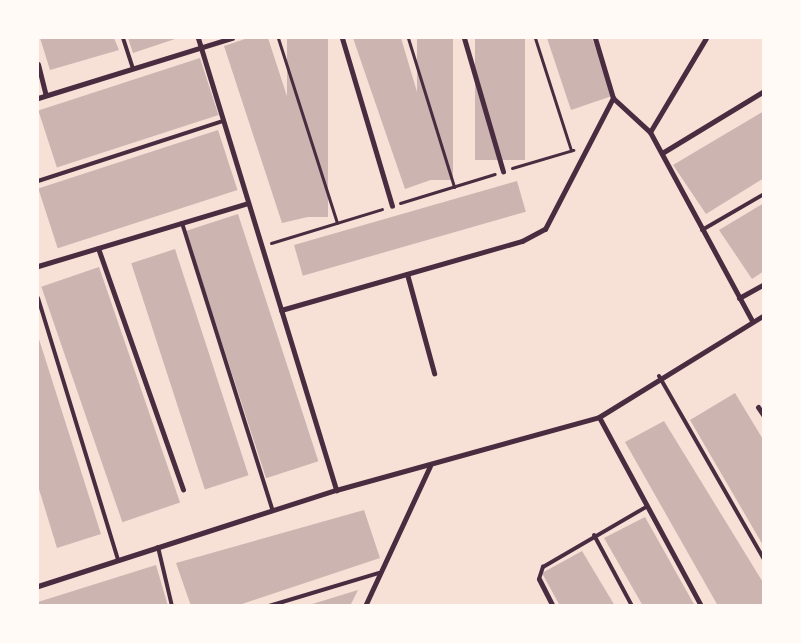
<!DOCTYPE html>
<style>
body{margin:0}
#map{position:relative;width:801px;height:643px;overflow:hidden;background:#f7e1d7;font-family:Rubik,sans-serif}
div>[style]{position:absolute}
[style*='--x']{left:calc(var(--x)*1px);top:calc(var(--y)*1px);width:calc(var(--w)*1px);rotate:calc(var(--a)*1deg)}
.building>*{inset:0;background:#ccb4b1;transform-origin:0 0}
.path>*{height:3px;margin:-1.5px;padding:0 1.5px;transform-origin:1.5px;border-radius:1.5px;background:#4a2c40}
.service>*{height:4px;margin:-2px;padding:0 2px;transform-origin:2px;border-radius:2px;background:#4a2c40}
.minor>*{height:5px;margin:-2.5px;padding:0 2.5px;transform-origin:2.5px;border-radius:2.5px;background:#4a2c40}
span{translate:-50% -50%;white-space:nowrap;text-align:center;line-height:1.15;-webkit-text-stroke:5px #fffaf5;paint-order:stroke}
.frame{position:absolute;inset:0;border:39px solid #fffaf5;pointer-events:none}
</style>
<div id="map">
<div class="building">
<i style="clip-path:polygon(40px 38px,114px 38px,119px 50px,50px 70px)"></i>
<i style="clip-path:polygon(128px 38px,178px 38px,133px 53px)"></i>
<i style="clip-path:polygon(248px 38px,268px 38px,325px 213px,282px 223px,224px 46px)"></i>
<i style="left:287px;top:38px;width:41px;height:179px"></i>
<i style="clip-path:polygon(353px 38px,401px 38px,442px 176px,405px 189px)"></i>
<i style="left:417px;top:38px;width:36px;height:142px"></i>
<i style="left:475px;top:38px;width:50px;height:122px"></i>
<i style="clip-path:polygon(547px 38px,592px 38px,612px 96px,571px 110px)"></i>
<i style="left:200px;top:58px;width:60px;height:170px;rotate:72deg"></i>
<i style="clip-path:polygon(764px 111px,764px 178px,706px 214px,673px 165px)"></i>
<i style="left:218px;top:130px;width:63px;height:189px;rotate:72deg"></i>
<i style="left:517px;top:181px;width:32px;height:232px;rotate:74deg"></i>
<i style="clip-path:polygon(764px 203px,764px 271px,752px 279px,719px 230px)"></i>
<i style="left:238px;top:214px;width:260px;height:55px;rotate:72deg"></i>
<i style="left:175px;top:249px;width:238px;height:46px;rotate:72deg"></i>
<i style="left:99px;top:267px;width:249px;height:61px;rotate:71deg"></i>
<i style="clip-path:polygon(38px 336px,101px 534px,57px 548px,38px 486px)"></i>
<i style="clip-path:polygon(735px 393px,764px 441px,764px 547px,690px 420px)"></i>
<i style="clip-path:polygon(664px 421px,764px 584px,764px 606px,718px 606px,625px 442px)"></i>
<i style="clip-path:polygon(364px 510px,380px 558px,236px 606px,191px 606px,176px 563px)"></i>
<i style="clip-path:polygon(645px 517px,695px 606px,643px 606px,604px 538px)"></i>
<i style="clip-path:polygon(582px 551px,615px 606px,560px 606px,542px 573px)"></i>
<i style="clip-path:polygon(156px 565px,168px 606px,38px 606px,38px 602px)"></i>
<i style="clip-path:polygon(358px 590px,350px 606px,309px 606px,309px 605px)"></i>
</div>
<div class="path">
<i style="--x:278;--y:38;--w:194;--a:72.3"></i>
<i style="--x:408;--y:38;--w:156;--a:72.8"></i>
<i style="--x:535;--y:38;--w:118;--a:72.2"></i>
<i style="--x:512;--y:168;--w:64;--a:-16.4"></i>
<i style="--x:400;--y:203;--w:99;--a:-17"></i>
<i style="--x:271;--y:243;--w:116;--a:-17"></i>
</div>
<div class="service">
<i style="--x:123;--y:38;--w:32;--a:72"></i>
<i style="--x:38;--y:181;--w:194;--a:-18"></i>
<i style="--x:182;--y:223;--w:300;--a:72.5"></i>
<i style="--x:702;--y:230;--w:72;--a:-30.1"></i>
<i style="--x:38;--y:298;--w:274;--a:73"></i>
<i style="--x:659;--y:376;--w:211;--a:60.2"></i>
<i style="--x:594;--y:535;--w:81;--a:61.8"></i>
<i style="--x:158;--y:547;--w:61;--a:76.7"></i>
<i style="--x:539;--y:579;--w:13;--a:-72"></i>
<i style="--x:543;--y:567;--w:119;--a:-30.2"></i>
<i style="--x:269;--y:606;--w:115;--a:-16.7"></i>
</div>
<div class="minor">
<i style="--x:198;--y:38;--w:473;--a:73"></i>
<i style="--x:342;--y:38;--w:175;--a:73.4"></i>
<i style="--x:464;--y:38;--w:139;--a:73.7"></i>
<i style="--x:38;--y:64;--w:32;--a:76"></i>
<i style="--x:38;--y:98;--w:203;--a:-17.2"></i>
<i style="--x:613;--y:98;--w:50;--a:42.6"></i>
<i style="--x:650;--y:132;--w:215;--a:61.6"></i>
<i style="--x:650;--y:132;--w:109;--a:-59.2"></i>
<i style="--x:662;--y:153;--w:119;--a:-31.3"></i>
<i style="--x:98;--y:248;--w:256;--a:70.6"></i>
<i style="--x:38;--y:266;--w:219;--a:-16.7"></i>
<i style="--x:407;--y:274;--w:103;--a:74.7"></i>
<i style="--x:739;--y:298;--w:29;--a:-29"></i>
<i style="--x:281;--y:310;--w:251;--a:-16"></i>
<i style="--x:522;--y:241;--w:26;--a:-28"></i>
<i style="--x:545;--y:229;--w:148;--a:-62.6"></i>
<i style="--x:613;--y:98;--w:63;--a:-106.7"></i>
<i style="--x:758;--y:407;--w:11;--a:56"></i>
<i style="--x:599;--y:417;--w:215;--a:61.6"></i>
<i style="--x:539;--y:579;--w:30;--a:63"></i>
<i style="--x:38;--y:586;--w:313;--a:-17.9"></i>
<i style="--x:336;--y:490;--w:273;--a:-15.5"></i>
<i style="--x:599;--y:417;--w:194;--a:-31.7"></i>
<i style="--x:365;--y:606;--w:154;--a:-65.1"></i>
</div>
<div class="frame"></div>
</div>
